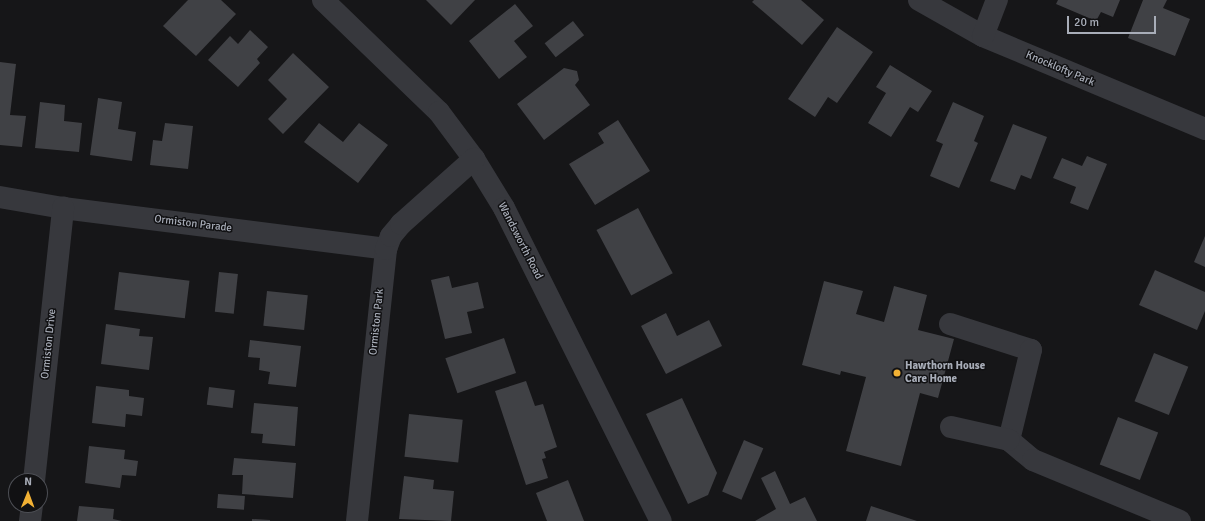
<!DOCTYPE html>
<style>
body{margin:0}
#map{position:relative;width:1205px;height:521px;overflow:hidden;background:#161618;font-family:Signika,sans-serif}
div>[style]{position:absolute}
[style*='--x']{left:calc(var(--x)*1px);top:calc(var(--y)*1px);width:calc(var(--w)*1px);rotate:calc(var(--a)*1deg)}
.building>*{inset:0;background:#404145;transform-origin:0 0}
.minor>*{height:22px;margin:-11px;padding:0 11px;transform-origin:11px;border-radius:11px;background:#37383d}
.dots>*{width:11px;height:11px;translate:-50% -50%;box-sizing:border-box;border:2px solid #111113;border-radius:50%}
span{translate:-50% -50%;white-space:nowrap;text-align:center;line-height:1.15;-webkit-text-stroke:3px #111113;paint-order:stroke}
.street-label{font-size:11px;color:#a8adb8}
.poi-label{font-size:11px;color:#a8adb8;font-weight:700}
.left{translate:0 -50%;text-align:left}
.north{position:absolute;left:8px;top:473px;width:40px;height:40px;box-sizing:border-box;background:#111113;border:1px solid #4d4f55;border-radius:50%;rotate:1deg;font-size:11px;font-weight:700;line-height:16px;text-align:center;color:#a8adb8}
.north::after{content:'';display:block;margin:auto;width:14px;height:18px;background:#f2b134;clip-path:polygon(50% 0,100% 100%,50% 72%,0 100%)}
.scale{position:absolute;left:1067px;top:16px;width:89px;height:18px;box-sizing:border-box;border:2px solid #a8adb8;border-top:0;padding-left:5px;font-size:12px;line-height:14px;white-space:nowrap;color:#a8adb8;-webkit-text-stroke:3px #111113;paint-order:stroke}
</style>
<div id="map">
<div class="building">
<i style="clip-path:polygon(188px 0,221px 0,236px 14px,196px 56px,163px 26px)"></i>
<i style="clip-path:polygon(426px 0,475px 0,451px 25px)"></i>
<i style="clip-path:polygon(754px 0,801px 0,824px 20px,802px 45px,752px 2px)"></i>
<i style="clip-path:polygon(1058px 0,1120px 0,1113px 17px,1101px 12px,1096px 21px,1056px 4px)"></i>
<i style="clip-path:polygon(1143px 0,1167px 0,1163px 8px,1190px 19px,1175px 56px,1128px 38px)"></i>
<i style="clip-path:polygon(515px 4px,533px 26px,514px 41px,527px 57px,499px 79px,469px 41px)"></i>
<i style="left:573px;top:21px;width:18px;height:36px;rotate:52deg"></i>
<i style="clip-path:polygon(837px 27px,873px 52px,837px 103px,828px 97px,815px 117px,788px 99px)"></i>
<i style="clip-path:polygon(250px 30px,268px 47px,257px 59px,260px 63px,238px 87px,208px 60px,230px 36px,238px 44px)"></i>
<i style="clip-path:polygon(293px 53px,329px 87px,283px 134px,268px 119px,287px 99px,268px 80px)"></i>
<i style="clip-path:polygon(0 62px,16px 64px,10px 115px,26px 116px,22px 147px,0 145px)"></i>
<i style="clip-path:polygon(890px 65px,932px 91px,918px 112px,910px 107px,891px 137px,868px 123px,886px 93px,876px 87px)"></i>
<i style="clip-path:polygon(564px 68px,577px 71px,579px 80px,575px 85px,590px 105px,544px 140px,517px 104px)"></i>
<i style="clip-path:polygon(98px 98px,122px 102px,118px 129px,136px 132px,132px 161px,90px 155px)"></i>
<i style="clip-path:polygon(40px 102px,65px 105px,64px 121px,82px 123px,79px 152px,35px 148px)"></i>
<i style="clip-path:polygon(953px 102px,984px 116px,974px 141px,978px 143px,959px 188px,930px 176px,943px 144px,936px 141px)"></i>
<i style="clip-path:polygon(618px 120px,650px 171px,595px 205px,569px 164px,604px 143px,598px 133px)"></i>
<i style="clip-path:polygon(165px 123px,193px 126px,188px 169px,150px 165px,153px 140px,162px 141px)"></i>
<i style="clip-path:polygon(319px 123px,343px 142px,359px 123px,388px 145px,358px 183px,304px 142px)"></i>
<i style="clip-path:polygon(1013px 124px,1047px 137px,1031px 179px,1021px 175px,1015px 190px,990px 181px)"></i>
<i style="clip-path:polygon(1087px 156px,1107px 164px,1088px 210px,1070px 203px,1076px 187px,1053px 178px,1062px 158px,1082px 166px)"></i>
<i style="left:638px;top:208px;width:74px;height:47px;rotate:62deg"></i>
<i style="clip-path:polygon(1205px 236px,1205px 267px,1194px 262px)"></i>
<i style="clip-path:polygon(1155px 270px,1205px 292px,1205px 311px,1197px 330px,1139px 305px)"></i>
<i style="left:119px;top:272px;width:71px;height:38px;rotate:7deg"></i>
<i style="left:219px;top:272px;width:19px;height:40px;rotate:6deg"></i>
<i style="clip-path:polygon(449px 276px,452px 288px,478px 282px,484px 308px,467px 312px,472px 333px,445px 339px,431px 280px)"></i>
<i style="clip-path:polygon(824px 281px,863px 291px,856px 314px,884px 322px,894px 286px,927px 295px,918px 330px,954px 339px,938px 398px,920px 393px,901px 466px,846px 451px,866px 377px,841px 371px,840px 375px,802px 365px)"></i>
<i style="left:267px;top:291px;width:41px;height:35px;rotate:6deg"></i>
<i style="clip-path:polygon(666px 313px,677px 336px,709px 320px,722px 346px,666px 374px,641px 326px)"></i>
<i style="clip-path:polygon(106px 324px,140px 329px,139px 336px,153px 337px,149px 370px,101px 364px)"></i>
<i style="left:504px;top:338px;width:37px;height:62px;rotate:71deg"></i>
<i style="clip-path:polygon(250px 340px,301px 346px,296px 387px,268px 384px,270px 372px,259px 370px,260px 358px,248px 357px)"></i>
<i style="left:1154px;top:353px;width:37px;height:52px;rotate:22deg"></i>
<i style="clip-path:polygon(526px 381px,535px 406px,543px 404px,557px 447px,544px 452px,546px 458px,542px 459px,548px 478px,526px 485px,495px 391px)"></i>
<i style="clip-path:polygon(96px 386px,129px 390px,129px 396px,144px 398px,142px 416px,126px 414px,125px 427px,92px 423px)"></i>
<i style="left:209px;top:387px;width:26px;height:18px;rotate:7deg"></i>
<i style="clip-path:polygon(682px 398px,717px 473px,708px 495px,688px 504px,646px 414px)"></i>
<i style="clip-path:polygon(254px 403px,298px 407px,295px 446px,262px 443px,263px 434px,251px 433px)"></i>
<i style="left:409px;top:414px;width:54px;height:43px;rotate:6deg"></i>
<i style="left:1118px;top:417px;width:43px;height:51px;rotate:21deg"></i>
<i style="left:744px;top:440px;width:21px;height:56px;rotate:23deg"></i>
<i style="clip-path:polygon(89px 446px,125px 450px,124px 459px,138px 461px,136px 476px,122px 475px,120px 488px,85px 483px)"></i>
<i style="clip-path:polygon(234px 458px,296px 463px,293px 498px,242px 494px,243px 475px,232px 475px)"></i>
<i style="clip-path:polygon(775px 471px,790px 504px,805px 497px,817px 521px,755px 521px,776px 509px,761px 478px)"></i>
<i style="clip-path:polygon(404px 476px,434px 480px,433px 489px,454px 491px,451px 521px,399px 519px)"></i>
<i style="clip-path:polygon(568px 480px,584px 521px,547px 521px,536px 493px)"></i>
<i style="left:218px;top:494px;width:27px;height:14px;rotate:4deg"></i>
<i style="clip-path:polygon(79px 506px,114px 509px,113px 519px,122px 521px,77px 521px)"></i>
<i style="clip-path:polygon(871px 506px,917px 521px,866px 521px)"></i>
<i style="clip-path:polygon(252px 519px,270px 520px,270px 521px,252px 521px)"></i>
</div>
<div class="minor">
<i style="--x:323;--y:0;--w:161;--a:44"></i>
<i style="--x:439;--y:112;--w:59;--a:53.3"></i>
<i style="--x:474;--y:159;--w:57;--a:58.5"></i>
<i style="--x:504;--y:208;--w:350;--a:63.4"></i>
<i style="--x:919;--y:0;--w:73;--a:29.4"></i>
<i style="--x:983;--y:36;--w:241;--a:22.7"></i>
<i style="--x:983;--y:36;--w:39;--a:-69"></i>
<i style="--x:0;--y:197;--w:64;--a:9.9"></i>
<i style="--x:63;--y:208;--w:326;--a:7.2"></i>
<i style="--x:950;--y:324;--w:85;--a:17.8"></i>
<i style="--x:1031;--y:350;--w:93;--a:103.7"></i>
<i style="--x:1009;--y:440;--w:31;--a:40"></i>
<i style="--x:1033;--y:460;--w:159;--a:22.5"></i>
<i style="--x:951;--y:427;--w:59;--a:12.6"></i>
<i style="--x:34;--y:481;--w:275;--a:-83.9"></i>
<i style="--x:30;--y:521;--w:16;--a:-83"></i>
<i style="--x:357;--y:521;--w:274;--a:-83.9"></i>
<i style="--x:386;--y:249;--w:14;--a:-69"></i>
<i style="--x:391;--y:236;--w:16;--a:-50"></i>
<i style="--x:401;--y:224;--w:98;--a:-41.7"></i>
</div>
<div class="dots">
<i style="left:897px;top:373px;background:#f2b134"></i>
</div>
<div class="street-label">
<span style="left:1060px;top:69px;rotate:23deg">Knocklofty Park</span>
<span style="left:193px;top:224px;rotate:7deg">Ormiston Parade</span>
<span style="left:520px;top:241px;rotate:63deg">Wandsworth Road</span>
<span style="left:377px;top:322px;rotate:-84deg">Ormiston Park</span>
<span style="left:49px;top:344px;rotate:-84deg">Ormiston Drive</span>
</div>
<div class="poi-label">
<span class="left" style="left:905px;top:373px">Hawthorn House<br>Care Home</span>
</div>
<div class="north">N</div>
<div class="scale">20 m</div>
</div>
